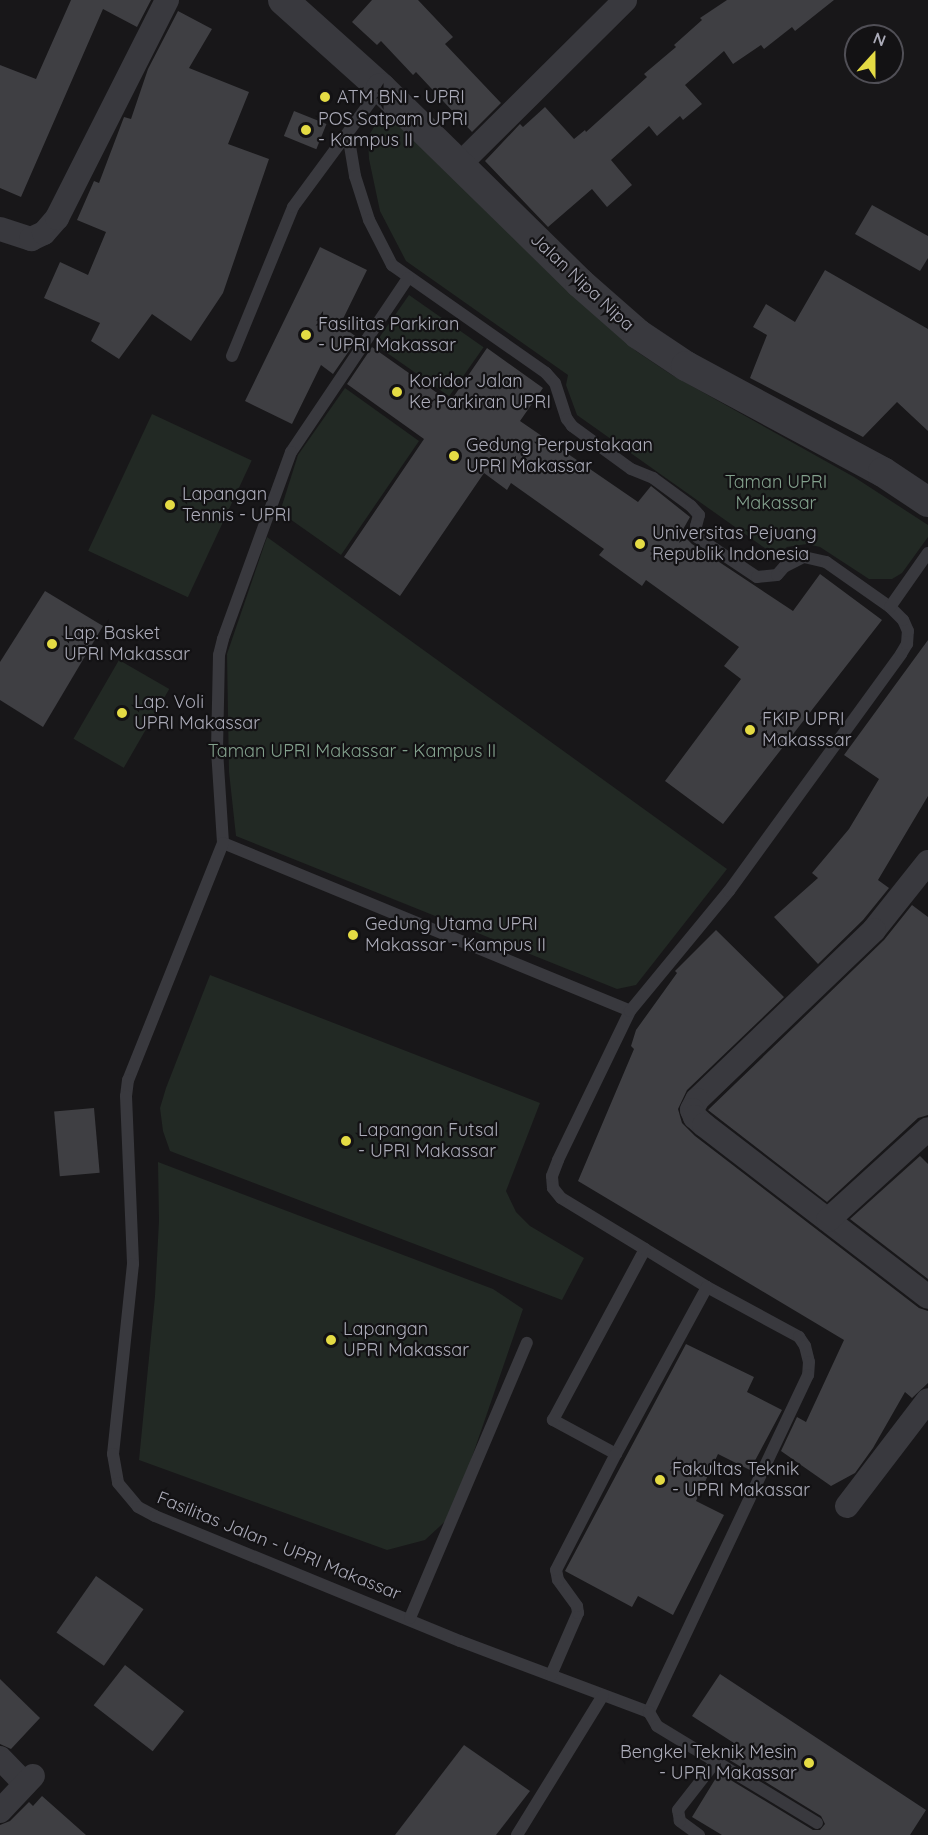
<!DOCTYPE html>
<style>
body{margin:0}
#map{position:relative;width:928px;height:1835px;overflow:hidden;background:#181719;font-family:Quicksand,sans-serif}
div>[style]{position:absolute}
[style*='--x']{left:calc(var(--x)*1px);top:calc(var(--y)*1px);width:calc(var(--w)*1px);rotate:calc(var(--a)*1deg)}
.green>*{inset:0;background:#222924;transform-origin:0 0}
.building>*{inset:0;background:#3f3f43;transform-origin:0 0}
.service>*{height:12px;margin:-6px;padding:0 6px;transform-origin:6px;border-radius:6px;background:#39393e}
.minor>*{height:24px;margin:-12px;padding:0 12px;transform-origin:12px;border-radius:12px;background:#39393e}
.tertiary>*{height:30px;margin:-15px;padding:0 15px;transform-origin:15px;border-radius:15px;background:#39393e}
.dots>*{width:16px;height:16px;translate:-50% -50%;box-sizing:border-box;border:3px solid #131214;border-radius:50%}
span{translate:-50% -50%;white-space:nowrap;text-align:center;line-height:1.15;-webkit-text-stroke:4.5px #131214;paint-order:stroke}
.poi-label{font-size:18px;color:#ababb8}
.left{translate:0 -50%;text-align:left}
.right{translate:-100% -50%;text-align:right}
.street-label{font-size:18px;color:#ababb8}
.park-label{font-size:18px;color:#83a18d}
.north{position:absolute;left:844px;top:24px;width:60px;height:60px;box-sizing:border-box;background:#131214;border:2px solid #504f56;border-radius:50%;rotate:21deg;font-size:16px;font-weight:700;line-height:24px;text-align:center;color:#ababb8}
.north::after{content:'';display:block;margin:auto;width:21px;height:27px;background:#e4db44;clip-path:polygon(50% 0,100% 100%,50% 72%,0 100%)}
</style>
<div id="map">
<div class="green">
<i style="clip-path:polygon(391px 115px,550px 274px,636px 351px,672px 375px,854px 477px,928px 525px,928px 537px,902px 573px,892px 579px,869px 579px,820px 547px,807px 544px,787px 547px,776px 556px,577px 415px,566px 385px,568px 375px,406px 261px,380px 211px,369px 159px,368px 137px,377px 122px)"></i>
<i style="left:409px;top:295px;width:91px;height:60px;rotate:35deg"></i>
<i style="clip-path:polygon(345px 388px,419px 441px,341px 555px,280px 512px,298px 455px)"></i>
<i style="left:152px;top:414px;width:110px;height:151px;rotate:25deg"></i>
<i style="clip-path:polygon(267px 537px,727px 869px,636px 985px,617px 989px,236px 836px,229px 772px,227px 654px)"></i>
<i style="left:119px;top:660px;width:58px;height:91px;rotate:30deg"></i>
<i style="clip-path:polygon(210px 975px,540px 1103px,506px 1191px,516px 1212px,530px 1226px,584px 1258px,562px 1300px,170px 1151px,163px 1131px,160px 1108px,166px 1088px)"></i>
<i style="clip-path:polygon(158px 1162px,493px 1289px,523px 1309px,452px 1515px,425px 1540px,387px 1550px,139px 1460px,155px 1296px,159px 1221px)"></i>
</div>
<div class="building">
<i style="clip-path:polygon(71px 0,151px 0,137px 27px,103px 9px,21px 197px,0 188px,0 65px,36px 79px)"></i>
<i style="clip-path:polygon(372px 0,418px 0,453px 37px,445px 44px,501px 103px,472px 132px,416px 72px,413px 75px,381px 41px,377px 45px,352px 22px)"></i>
<i style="clip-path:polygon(727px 0,834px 0,795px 31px,792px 27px,764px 49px,761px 45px,733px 64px,724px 51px,685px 85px,702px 104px,683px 120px,680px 116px,657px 136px,649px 126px,611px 160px,632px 185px,607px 207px,592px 189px,548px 227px,485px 161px,520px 124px,523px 127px,545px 107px,574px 139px,585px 130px,586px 132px,647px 77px,644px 74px,676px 47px,674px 45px,702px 20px,700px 18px)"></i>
<i style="clip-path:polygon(178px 11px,212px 29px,189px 68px,249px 92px,228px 144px,269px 159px,223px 293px,191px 341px,152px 314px,119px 359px,91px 341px,100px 323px,44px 298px,60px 262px,88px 275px,106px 232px,77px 220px,94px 181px,99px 183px,124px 117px,131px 119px,148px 69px)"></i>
<i style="left:294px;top:111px;width:35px;height:27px;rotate:22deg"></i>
<i style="clip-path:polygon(872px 205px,928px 236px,928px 258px,920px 271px,855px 234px)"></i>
<i style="clip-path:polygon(320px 247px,367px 270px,340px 325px,358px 338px,333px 374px,321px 365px,292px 424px,245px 401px)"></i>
<i style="clip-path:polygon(825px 270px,928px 329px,928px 431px,897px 402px,863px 437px,750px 378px,767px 335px,753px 327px,766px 304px,795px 322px)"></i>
<i style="clip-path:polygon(372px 347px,450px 402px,487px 348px,543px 388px,520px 421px,638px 502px,651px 486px,690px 517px,681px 533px,692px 544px,793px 611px,820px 574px,882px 620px,723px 824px,665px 781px,741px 679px,724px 666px,739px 647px,646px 580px,642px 586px,599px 555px,604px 549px,511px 483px,507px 490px,484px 473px,400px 596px,344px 557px,424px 439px,347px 384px)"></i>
<i style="clip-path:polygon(45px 591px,103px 626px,43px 727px,0 700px,0 662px)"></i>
<i style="clip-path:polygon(928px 640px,928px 796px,878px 880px,889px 888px,863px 920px,818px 964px,774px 917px,818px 878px,812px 873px,849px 829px,879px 779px,844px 755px)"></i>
<i style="clip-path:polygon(912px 905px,928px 917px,928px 1115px,918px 1118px,827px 1202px,708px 1110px,884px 940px)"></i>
<i style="clip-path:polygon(716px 930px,784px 997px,687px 1090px,678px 1109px,682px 1123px,695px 1136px,919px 1308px,928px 1311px,928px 1383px,912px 1398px,905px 1392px,873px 1448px,855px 1473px,831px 1486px,781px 1451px,797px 1417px,806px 1422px,844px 1340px,578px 1181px,634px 1049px,631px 1046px,636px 1030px,677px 973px,675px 971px)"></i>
<i style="left:94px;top:1108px;width:65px;height:40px;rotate:85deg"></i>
<i style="clip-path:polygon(920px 1156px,928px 1164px,928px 1279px,850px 1219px)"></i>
<i style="clip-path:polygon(686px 1344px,754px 1377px,747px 1392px,782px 1410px,750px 1470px,718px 1454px,696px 1501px,724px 1515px,673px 1615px,638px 1596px,632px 1607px,565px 1571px)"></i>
<i style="left:96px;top:1576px;width:58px;height:69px;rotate:35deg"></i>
<i style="left:125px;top:1665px;width:75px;height:51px;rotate:38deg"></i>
<i style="clip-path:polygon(720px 1674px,926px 1810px,910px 1835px,722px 1835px,692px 1817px,719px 1773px,813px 1830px,820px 1830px,825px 1824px,821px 1816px,728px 1759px,737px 1745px,692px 1716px)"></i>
<i style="clip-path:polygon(0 1679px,40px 1718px,11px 1749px,0 1744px)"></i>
<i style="clip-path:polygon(464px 1745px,530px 1791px,496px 1835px,395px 1835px)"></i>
<i style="clip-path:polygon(42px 1796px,86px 1835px,0 1835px,0 1825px,10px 1821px,29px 1802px,33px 1806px)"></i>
</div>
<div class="service">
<i style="--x:348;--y:134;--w:43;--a:80.5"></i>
<i style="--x:355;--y:176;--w:46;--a:72.3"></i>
<i style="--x:369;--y:220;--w:51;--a:62.9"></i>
<i style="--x:392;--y:265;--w:188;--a:35"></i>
<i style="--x:546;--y:373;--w:13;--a:48"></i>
<i style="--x:555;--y:383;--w:38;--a:72"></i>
<i style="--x:567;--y:419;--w:9;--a:54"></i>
<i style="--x:572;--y:426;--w:73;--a:36.1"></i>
<i style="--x:631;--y:469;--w:24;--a:22"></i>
<i style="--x:653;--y:478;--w:47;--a:36.4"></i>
<i style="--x:691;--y:506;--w:12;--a:48"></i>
<i style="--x:699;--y:515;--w:11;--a:105"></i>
<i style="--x:696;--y:526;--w:11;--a:85"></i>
<i style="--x:697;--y:537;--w:72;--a:33.7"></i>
<i style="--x:757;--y:577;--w:20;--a:-6"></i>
<i style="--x:777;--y:575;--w:11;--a:-49"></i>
<i style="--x:784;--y:567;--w:22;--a:-27"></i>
<i style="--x:804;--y:557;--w:23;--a:13"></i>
<i style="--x:826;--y:562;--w:78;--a:35.1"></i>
<i style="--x:408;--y:278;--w:210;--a:123.9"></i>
<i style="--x:291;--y:452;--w:199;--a:110"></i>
<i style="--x:223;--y:639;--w:16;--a:104"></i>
<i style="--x:219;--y:655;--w:95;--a:91.2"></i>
<i style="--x:217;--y:750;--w:93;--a:86.3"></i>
<i style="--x:223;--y:843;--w:440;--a:22.4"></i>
<i style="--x:232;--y:356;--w:161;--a:-67.7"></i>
<i style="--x:293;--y:207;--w:147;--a:-53.6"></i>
<i style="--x:223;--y:843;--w:255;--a:111.8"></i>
<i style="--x:128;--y:1080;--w:16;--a:97"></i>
<i style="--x:126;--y:1096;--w:168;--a:87.6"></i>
<i style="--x:133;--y:1264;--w:191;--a:96"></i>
<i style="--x:113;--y:1454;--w:29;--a:80"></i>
<i style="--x:118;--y:1483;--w:31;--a:50"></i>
<i style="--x:138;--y:1507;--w:19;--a:28"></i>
<i style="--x:155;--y:1516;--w:330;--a:22.3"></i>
<i style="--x:460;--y:1641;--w:202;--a:20.6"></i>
<i style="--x:645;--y:1249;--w:73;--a:31.5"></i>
<i style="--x:707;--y:1287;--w:105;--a:28.5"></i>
<i style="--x:799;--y:1337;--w:11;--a:56"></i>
<i style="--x:805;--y:1346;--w:16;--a:76"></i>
<i style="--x:809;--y:1362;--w:13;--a:94"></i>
<i style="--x:808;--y:1375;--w:373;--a:115.3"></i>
<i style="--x:649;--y:1712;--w:16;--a:60"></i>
<i style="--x:657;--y:1726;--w:187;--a:31.2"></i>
<i style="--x:707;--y:1287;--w:190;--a:118.6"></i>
<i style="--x:616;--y:1454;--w:72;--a:-151.6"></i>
<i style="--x:553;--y:1420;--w:194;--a:-61.7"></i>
<i style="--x:645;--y:1249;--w:98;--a:-148.7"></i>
<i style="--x:561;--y:1198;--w:13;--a:-129"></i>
<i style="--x:553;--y:1188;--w:12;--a:-95"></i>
<i style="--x:552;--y:1176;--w:17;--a:-69"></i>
<i style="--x:558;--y:1160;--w:165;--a:-64.2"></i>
<i style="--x:630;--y:1011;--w:156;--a:-50.5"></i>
<i style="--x:729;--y:891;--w:293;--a:-54"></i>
<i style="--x:901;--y:654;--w:12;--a:-59"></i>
<i style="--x:907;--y:644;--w:13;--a:-86"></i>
<i style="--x:908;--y:631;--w:12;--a:-114"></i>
<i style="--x:903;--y:620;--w:18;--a:-135"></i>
<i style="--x:890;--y:607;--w:66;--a:-54.9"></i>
<i style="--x:410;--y:1618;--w:299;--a:-67"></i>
<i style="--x:551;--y:1675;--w:68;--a:-66.5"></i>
<i style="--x:578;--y:1613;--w:7;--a:-98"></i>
<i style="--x:577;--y:1606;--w:32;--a:-126"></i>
<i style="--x:558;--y:1580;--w:10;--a:-101"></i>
<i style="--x:556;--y:1570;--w:131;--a:-62.7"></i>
<i style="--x:517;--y:1835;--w:164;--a:-58.4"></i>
<i style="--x:699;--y:1835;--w:24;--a:-144"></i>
<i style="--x:680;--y:1821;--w:11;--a:-100"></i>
<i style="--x:678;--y:1810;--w:63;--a:-52"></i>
</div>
<div class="minor">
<i style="--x:459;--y:165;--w:234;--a:-44.8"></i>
<i style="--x:0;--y:229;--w:33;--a:18"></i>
<i style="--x:31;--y:239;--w:14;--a:-25"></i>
<i style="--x:44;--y:233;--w:20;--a:-49"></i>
<i style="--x:57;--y:218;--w:244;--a:-63.2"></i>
<i style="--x:928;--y:862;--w:87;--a:128.5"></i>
<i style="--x:874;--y:930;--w:245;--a:136.2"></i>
<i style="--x:697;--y:1100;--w:11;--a:117"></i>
<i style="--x:692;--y:1110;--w:8;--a:67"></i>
<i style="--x:695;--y:1117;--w:12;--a:42"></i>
<i style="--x:704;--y:1125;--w:282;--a:37.5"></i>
<i style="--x:828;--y:1220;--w:135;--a:-42.3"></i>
<i style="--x:847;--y:1506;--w:133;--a:-52.6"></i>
<i style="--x:0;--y:1758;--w:36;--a:46"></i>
<i style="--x:0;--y:1811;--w:48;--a:-46.7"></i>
</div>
<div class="tertiary">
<i style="--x:283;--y:0;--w:132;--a:41.9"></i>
<i style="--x:381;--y:88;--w:279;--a:44.4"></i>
<i style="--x:580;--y:283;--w:77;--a:41.3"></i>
<i style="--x:638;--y:334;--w:58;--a:33.7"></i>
<i style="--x:686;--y:366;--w:224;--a:28.3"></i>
<i style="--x:883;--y:472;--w:54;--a:33.7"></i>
</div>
<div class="dots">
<i style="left:325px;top:97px;background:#e4db44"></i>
<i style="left:306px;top:130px;background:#e4db44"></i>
<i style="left:306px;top:335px;background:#e4db44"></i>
<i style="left:397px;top:392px;background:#e4db44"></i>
<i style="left:454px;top:456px;background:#e4db44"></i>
<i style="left:170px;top:505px;background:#e4db44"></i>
<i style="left:640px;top:544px;background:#e4db44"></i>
<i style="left:52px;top:644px;background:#e4db44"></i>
<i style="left:122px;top:713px;background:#e4db44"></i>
<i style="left:750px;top:730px;background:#e4db44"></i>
<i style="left:353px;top:935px;background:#e4db44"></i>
<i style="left:346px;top:1141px;background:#e4db44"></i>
<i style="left:331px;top:1340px;background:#e4db44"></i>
<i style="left:660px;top:1480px;background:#e4db44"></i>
<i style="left:809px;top:1763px;background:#e4db44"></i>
</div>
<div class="poi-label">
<span class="left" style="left:337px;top:97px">ATM BNI - UPRI</span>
<span class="left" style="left:318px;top:130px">POS Satpam UPRI<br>- Kampus II</span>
<span class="left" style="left:318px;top:335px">Fasilitas Parkiran<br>- UPRI Makassar</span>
<span class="left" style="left:409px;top:392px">Koridor Jalan<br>Ke Parkiran UPRI</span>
<span class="left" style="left:466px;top:456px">Gedung Perpustakaan<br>UPRI Makassar</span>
<span class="left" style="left:182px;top:505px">Lapangan<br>Tennis - UPRI</span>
<span class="left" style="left:652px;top:544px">Universitas Pejuang<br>Republik Indonesia</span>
<span class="left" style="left:64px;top:644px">Lap. Basket<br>UPRI Makassar</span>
<span class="left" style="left:134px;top:713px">Lap. Voli<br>UPRI Makassar</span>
<span class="left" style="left:762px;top:730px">FKIP UPRI<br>Makasssar</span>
<span class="left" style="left:365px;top:935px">Gedung Utama UPRI<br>Makassar - Kampus II</span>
<span class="left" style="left:358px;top:1141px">Lapangan Futsal<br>- UPRI Makassar</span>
<span class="left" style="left:343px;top:1340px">Lapangan<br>UPRI Makassar</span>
<span class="left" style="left:672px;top:1480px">Fakultas Teknik<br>- UPRI Makassar</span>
<span class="right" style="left:797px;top:1763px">Bengkel Teknik Mesin<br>- UPRI Makassar</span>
</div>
<div class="street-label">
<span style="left:582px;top:282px;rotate:43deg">Jalan Nipa Nipa</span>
<span style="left:279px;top:1546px;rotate:22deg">Fasilitas Jalan - UPRI Makassar</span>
</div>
<div class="park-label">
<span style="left:776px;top:493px">Taman UPRI<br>Makassar</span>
<span style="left:352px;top:751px">Taman UPRI Makassar - Kampus II</span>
</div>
<div class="north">N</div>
</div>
